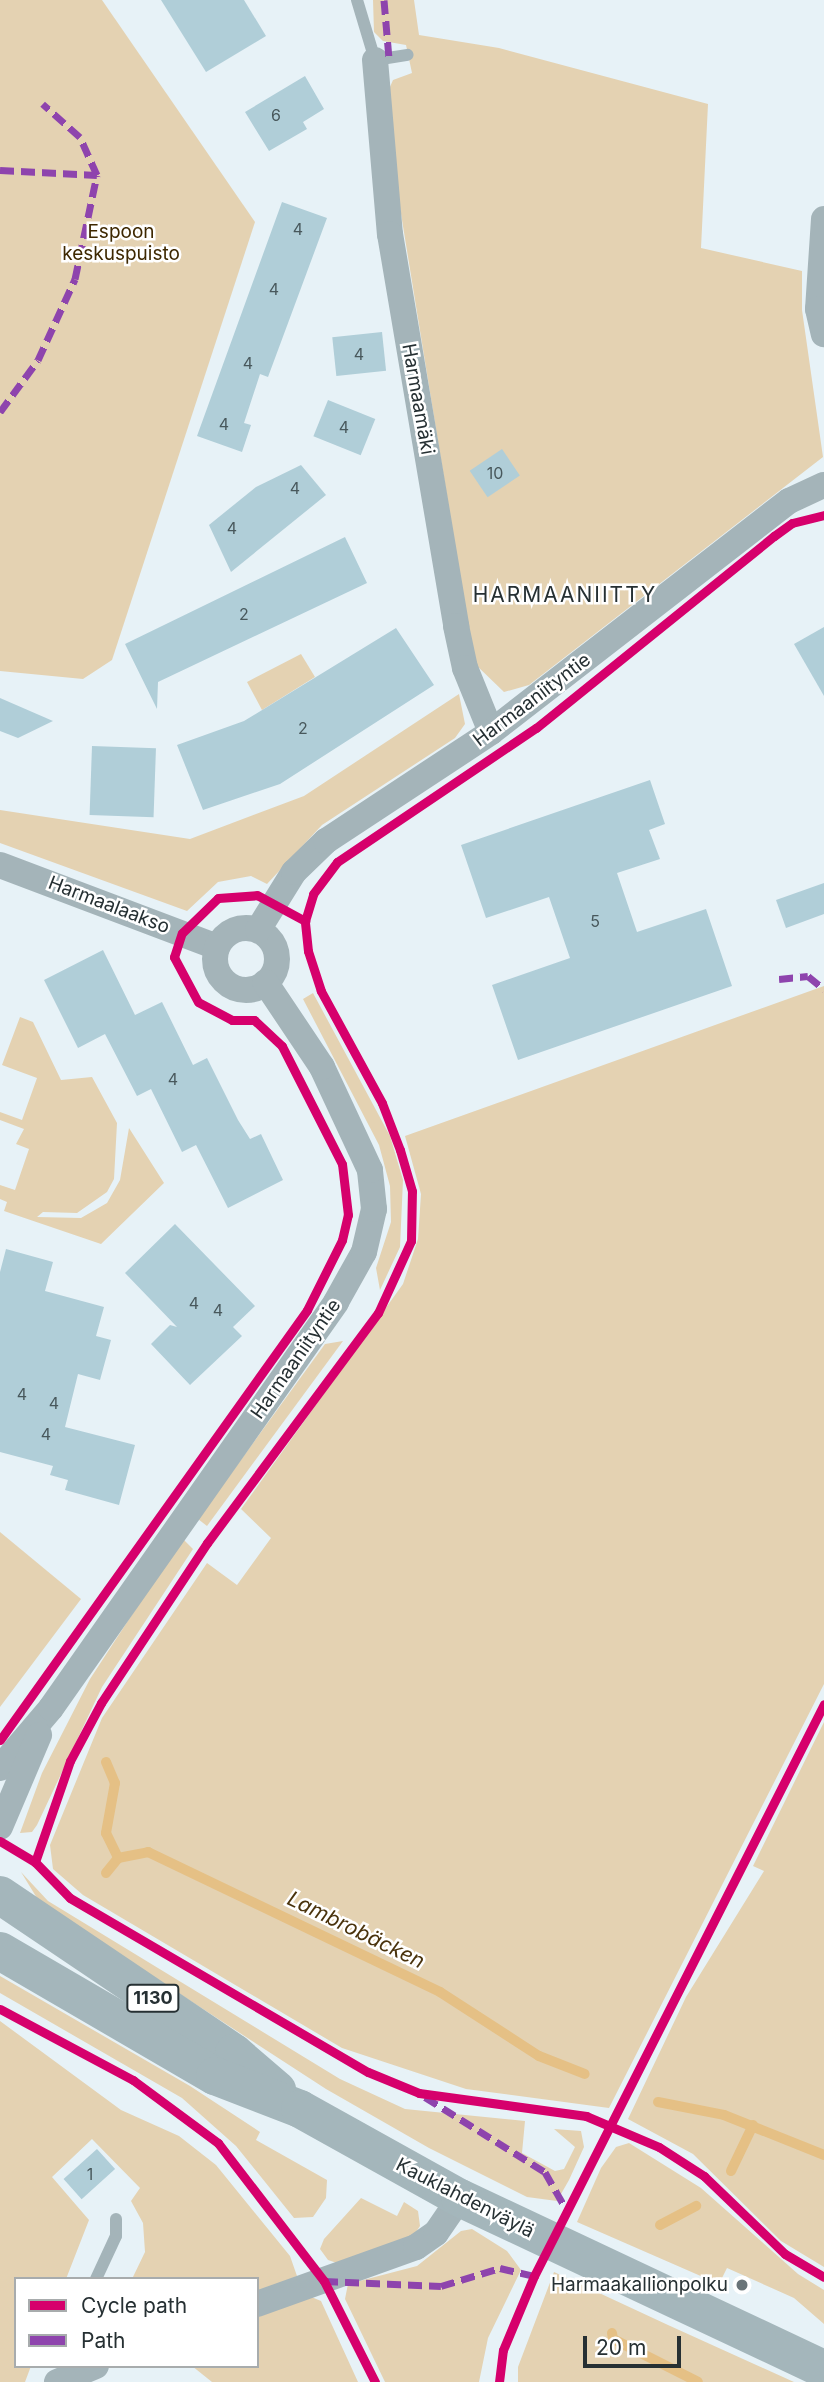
<!DOCTYPE html>
<meta charset="utf-8">
<style>
body{margin:0}
#map{position:relative;width:824px;height:2382px;overflow:hidden;background:#e7f2f7;font-family:Inter,sans-serif}
div>[style]{position:absolute}
[style*='--x']{left:calc(var(--x)*1px);top:calc(var(--y)*1px);width:calc(var(--w)*1px);rotate:calc(var(--a)*1deg)}
.green>*{inset:0;background:#e4d2b2}
.stream>*{height:10px;margin:-5px;padding:0 5px;transform-origin:5px;border-radius:5px;background:#e5c085}
.building>*{inset:0;background:#b0ced8;transform-origin:0 0}
.service>*{height:12px;margin:-6px;padding:0 6px;transform-origin:6px;border-radius:6px;background:#a4b4b9}
.minor>*{height:26px;margin:-13px;padding:0 13px;transform-origin:13px;border-radius:13px;background:#a4b4b9}
.minor>.ring{margin:-13px;padding:0;box-sizing:content-box;background:none;border:26px solid #a4b4b9;border-radius:50%}
.primary>*{height:38px;margin:-19px;padding:0 19px;transform-origin:19px;border-radius:19px;background:#a4b6bb}
.quiet>*{height:7px;margin-top:-3.5px;transform-origin:0;background:repeating-linear-gradient(90deg,#8e44ad 0 14px,transparent 0 21px)}
.cycleway>*{height:9px;margin:-4.5px;padding:0 4.5px;transform-origin:4.5px;border-radius:4.5px;background:#d6006c}
.dots>*{width:19px;height:19px;translate:-50% -50%;box-sizing:border-box;border:4px solid #fff;border-radius:50%}
span{translate:-50% -50%;white-space:nowrap;text-align:center;line-height:1.15;-webkit-text-stroke:5px #fff;paint-order:stroke}
.number-label{font-size:16px;color:#48585c}
.number-label span{-webkit-text-stroke-width:0}
.shield-label span{padding:2px 5px;background:#fff;border:2px solid;border-radius:5px;-webkit-text-stroke-width:0}
.shield-label{font-size:18px;color:#263033;font-weight:700}
.park-label{font-size:19px;color:#3e2801}
.street-label{font-size:19px;color:#263033}
.poi-label{font-size:19px;color:#263033}
.right{translate:-100% -50%;text-align:right}
.neighbourhood-label{font-size:21px;color:#263033;letter-spacing:2px}
.water-label{font-size:21px;color:#4a330d;font-style:italic}
.legend{position:absolute;left:14px;top:2277px;width:245px;height:91px;box-sizing:border-box;background:#fff;border:2px solid #a8acad;margin:0;padding:9px 12px;list-style:none;font-size:21px;color:#263033}
.legend li{display:flex;align-items:center;gap:14px;height:35px}
.legend b{width:35px;border:2px solid #a8acad}
.scale{position:absolute;left:583px;top:2336px;width:98px;height:32px;box-sizing:border-box;border:4px solid #263033;border-top:0;padding-left:9px;font-size:21px;line-height:24px;white-space:nowrap;color:#263033;-webkit-text-stroke:5px #fff;paint-order:stroke}
</style>
<div id="map">
<div class="green">
<i style="clip-path:polygon(0 0,102px 0,255px 222px,112px 660px,83px 679px,0 671px)"></i>
<i style="clip-path:polygon(373px 0,414px 0,419px 35px,499px 48px,708px 104px,701px 248px,802px 271px,802px 310px,823px 457px,529px 685px,504px 692px,474px 663px,383px 103px,393px 80px,412px 73px,406px 45px,383px 41px,374px 32px)"></i>
<i style="clip-path:polygon(301px 654px,315px 677px,262px 710px,247px 682px)"></i>
<i style="clip-path:polygon(459px 694px,465px 724px,455px 738px,322px 825px,267px 884px,251px 876px,218px 882px,187px 911px,0 843px,0 810px,190px 839px,304px 796px)"></i>
<i style="clip-path:polygon(824px 986px,824px 1684px,609px 2108px,466px 2089px,342px 2048px,83px 1895px,53px 1869px,50px 1845px,102px 1718px,207px 1563px,237px 1585px,271px 1538px,241px 1509px,403px 1284px,418px 1239px,421px 1194px,405px 1136px)"></i>
<i style="clip-path:polygon(313px 993px,390px 1136px,403px 1180px,400px 1247px,380px 1290px,376px 1268px,391px 1222px,390px 1186px,379px 1145px,303px 999px)"></i>
<i style="clip-path:polygon(20px 1017px,33px 1022px,61px 1080px,92px 1077px,117px 1123px,114px 1179px,107px 1192px,77px 1213px,43px 1212px,37px 1217px,81px 1218px,107px 1203px,120px 1180px,129px 1128px,164px 1183px,101px 1244px,4px 1211px,7px 1202px,0 1199px,0 1185px,15px 1190px,29px 1149px,16px 1144px,24px 1129px,0 1120px,0 1112px,22px 1120px,37px 1078px,2px 1065px)"></i>
<i style="clip-path:polygon(343px 1341px,207px 1526px,198px 1519px,325px 1344px)"></i>
<i style="clip-path:polygon(0 1532px,81px 1599px,0 1707px)"></i>
<i style="clip-path:polygon(182px 1538px,193px 1549px,102px 1687px,37px 1825px,32px 1832px,20px 1833px,42px 1773px,90px 1679px)"></i>
<i style="clip-path:polygon(824px 1722px,824px 2267px,781px 2241px,693px 2154px,628px 2119px,686px 1997px,764px 1871px,753px 1866px)"></i>
<i style="clip-path:polygon(21px 1872px,48px 1901px,340px 2079px,405px 2109px,525px 2121px,522px 2153px,555px 2171px,564px 2169px,575px 2147px,554px 2129px,581px 2131px,584px 2147px,569px 2180px,557px 2201px,527px 2197px,429px 2148px,326px 2089px,40px 1903px)"></i>
<i style="clip-path:polygon(0 1976px,190px 2086px,260px 2132px,256px 2140px,327px 2180px,326px 2198px,313px 2217px,294px 2218px,236px 2146px,182px 2098px,0 1993px)"></i>
<i style="clip-path:polygon(0 2021px,121px 2110px,179px 2136px,216px 2165px,290px 2256px,297px 2276px,257px 2297px,257px 2279px,132px 2279px,145px 2252px,143px 2223px,131px 2201px,140px 2188px,92px 2139px,52px 2177px,89px 2220px,66px 2279px,16px 2279px,16px 2366px,31px 2366px,25px 2382px,0 2382px)"></i>
<i style="clip-path:polygon(629px 2143px,701px 2188px,798px 2274px,824px 2290px,824px 2324px,794px 2298px,727px 2268px,719px 2284px,577px 2222px,601px 2168px,616px 2147px)"></i>
<i style="clip-path:polygon(361px 2198px,397px 2216px,404px 2202px,418px 2211px,420px 2226px,414px 2235px,337px 2263px,328px 2260px,320px 2249px,324px 2239px)"></i>
<i style="clip-path:polygon(472px 2229px,507px 2251px,521px 2270px,488px 2338px,479px 2382px,385px 2382px,345px 2299px,348px 2284px,417px 2266px,461px 2231px)"></i>
<i style="clip-path:polygon(554px 2272px,668px 2325px,794px 2382px,518px 2382px,518px 2367px)"></i>
<i style="clip-path:polygon(309px 2296px,321px 2301px,358px 2382px,212px 2382px,192px 2366px,257px 2366px,257px 2316px)"></i>
</div>
<div class="stream">
<i style="--x:106;--y:1762;--w:23;--a:67"></i>
<i style="--x:115;--y:1783;--w:51;--a:100.2"></i>
<i style="--x:106;--y:1833;--w:28;--a:64"></i>
<i style="--x:106;--y:1873;--w:19;--a:-51"></i>
<i style="--x:118;--y:1858;--w:31;--a:-11"></i>
<i style="--x:148;--y:1852;--w:324;--a:25.6"></i>
<i style="--x:440;--y:1992;--w:118;--a:32.9"></i>
<i style="--x:539;--y:2056;--w:49;--a:21.4"></i>
<i style="--x:658;--y:2102;--w:67;--a:11.1"></i>
<i style="--x:724;--y:2115;--w:108;--a:21.8"></i>
<i style="--x:731;--y:2171;--w:51;--a:-64.4"></i>
<i style="--x:660;--y:2225;--w:41;--a:-27.8"></i>
<i style="--x:612;--y:2333;--w:6;--a:81"></i>
<i style="--x:613;--y:2339;--w:95;--a:26.8"></i>
</div>
<div class="building">
<i style="clip-path:polygon(161px 0,244px 0,266px 36px,206px 72px)"></i>
<i style="clip-path:polygon(305px 76px,324px 109px,303px 122px,307px 129px,269px 151px,245px 112px)"></i>
<i style="clip-path:polygon(282px 202px,327px 218px,268px 377px,260px 374px,244px 423px,251px 425px,242px 452px,197px 436px)"></i>
<i style="left:382px;top:332px;width:39px;height:50px;rotate:84deg"></i>
<i style="left:328px;top:400px;width:51px;height:39px;rotate:22deg"></i>
<i style="left:502px;top:449px;width:32px;height:39px;rotate:56deg"></i>
<i style="clip-path:polygon(301px 465px,326px 495px,231px 572px,209px 525px,256px 487px)"></i>
<i style="clip-path:polygon(345px 537px,367px 583px,158px 682px,157px 709px,125px 644px)"></i>
<i style="clip-path:polygon(824px 627px,824px 696px,794px 644px)"></i>
<i style="clip-path:polygon(396px 628px,434px 685px,280px 784px,203px 810px,177px 745px,244px 721px)"></i>
<i style="clip-path:polygon(0 698px,53px 721px,18px 738px,0 731px)"></i>
<i style="left:92px;top:746px;width:64px;height:69px;rotate:2deg"></i>
<i style="clip-path:polygon(650px 780px,665px 824px,649px 830px,660px 859px,617px 873px,637px 932px,706px 909px,732px 986px,518px 1060px,492px 985px,570px 958px,549px 897px,486px 918px,461px 845px)"></i>
<i style="clip-path:polygon(824px 883px,824px 914px,786px 928px,776px 900px)"></i>
<i style="clip-path:polygon(103px 950px,135px 1015px,162px 1002px,193px 1065px,207px 1058px,238px 1120px,250px 1139px,261px 1134px,283px 1180px,228px 1208px,196px 1145px,182px 1152px,151px 1089px,137px 1096px,105px 1034px,78px 1048px,44px 980px)"></i>
<i style="clip-path:polygon(175px 1224px,255px 1306px,233px 1327px,242px 1336px,190px 1385px,151px 1344px,170px 1325px,177px 1327px,125px 1273px)"></i>
<i style="clip-path:polygon(6px 1249px,53px 1262px,45px 1291px,104px 1307px,96px 1336px,111px 1340px,100px 1380px,78px 1374px,65px 1427px,135px 1445px,119px 1505px,65px 1490px,68px 1480px,50px 1475px,53px 1466px,0 1452px,0 1272px)"></i>
<i style="left:97px;top:2149px;width:27px;height:45px;rotate:48deg"></i>
</div>
<div class="service">
<i style="--x:357;--y:0;--w:63;--a:73.3"></i>
<i style="--x:375;--y:60;--w:33;--a:-9"></i>
<i style="--x:96;--y:2279;--w:47;--a:-65.1"></i>
<i style="--x:116;--y:2236;--w:17;--a:-90"></i>
</div>
<div class="minor">
<i style="--x:375;--y:60;--w:175;--a:85.1"></i>
<i style="--x:390;--y:234;--w:398;--a:80.4"></i>
<i style="--x:456;--y:626;--w:43;--a:77.9"></i>
<i style="--x:465;--y:668;--w:69;--a:67.9"></i>
<i style="--x:824;--y:219;--w:90;--a:93.8"></i>
<i style="--x:818;--y:309;--w:26;--a:77"></i>
<i style="--x:0;--y:865;--w:232;--a:20.7"></i>
<i class="ring" style="left:215px;top:928px;width:36px;height:36px"></i>
<i style="--x:258;--y:930;--w:68;--a:-58.2"></i>
<i style="--x:294;--y:872;--w:45;--a:-44.1"></i>
<i style="--x:326;--y:841;--w:198;--a:-33.4"></i>
<i style="--x:491;--y:732;--w:377;--a:-37.8"></i>
<i style="--x:789;--y:501;--w:38;--a:-25"></i>
<i style="--x:0;--y:1768;--w:79;--a:-49.6"></i>
<i style="--x:51;--y:1708;--w:496;--a:-54.9"></i>
<i style="--x:336;--y:1302;--w:57;--a:-60.8"></i>
<i style="--x:364;--y:1252;--w:44;--a:-76.9"></i>
<i style="--x:374;--y:1209;--w:39;--a:-96"></i>
<i style="--x:370;--y:1170;--w:114;--a:-115"></i>
<i style="--x:322;--y:1067;--w:102;--a:-123.8"></i>
<i style="--x:0;--y:1827;--w:100;--a:-67"></i>
<i style="--x:257;--y:2304;--w:169;--a:-19.7"></i>
<i style="--x:416;--y:2247;--w:24;--a:-35"></i>
<i style="--x:436;--y:2233;--w:42;--a:-55.6"></i>
<i style="--x:57;--y:2382;--w:42;--a:-22.3"></i>
</div>
<div class="primary">
<i style="--x:0;--y:1895;--w:282;--a:34"></i>
<i style="--x:234;--y:2053;--w:57;--a:40.7"></i>
<i style="--x:0;--y:1951;--w:249;--a:30.2"></i>
<i style="--x:215;--y:2076;--w:91;--a:21.2"></i>
<i style="--x:300;--y:2109;--w:183;--a:29.1"></i>
<i style="--x:460;--y:2198;--w:402;--a:25.2"></i>
</div>
<div class="quiet">
<i style="--x:384;--y:0;--w:58;--a:85.1"></i>
<i style="--x:0;--y:170;--w:97;--a:3"></i>
<i style="--x:0;--y:412;--w:64;--a:-53.8"></i>
<i style="--x:38;--y:360;--w:89;--a:-65.4"></i>
<i style="--x:75;--y:279;--w:106;--a:-78.1"></i>
<i style="--x:97;--y:175;--w:42;--a:-114.1"></i>
<i style="--x:80;--y:137;--w:50;--a:-138.3"></i>
<i style="--x:779;--y:979;--w:29;--a:-6"></i>
<i style="--x:808;--y:976;--w:21;--a:39"></i>
<i style="--x:425;--y:2097;--w:142;--a:32"></i>
<i style="--x:545;--y:2172;--w:43;--a:60.4"></i>
<i style="--x:324;--y:2281;--w:117;--a:2.4"></i>
<i style="--x:441;--y:2286;--w:62;--a:-17"></i>
<i style="--x:500;--y:2268;--w:35;--a:13"></i>
</div>
<div class="cycleway">
<i style="--x:0;--y:1740;--w:528;--a:-54.47"></i>
<i style="--x:307;--y:1310;--w:78;--a:-63.4"></i>
<i style="--x:342;--y:1240;--w:26;--a:-77"></i>
<i style="--x:348;--y:1215;--w:51;--a:-96.7"></i>
<i style="--x:342;--y:1164;--w:132;--a:-117"></i>
<i style="--x:282;--y:1046;--w:38;--a:-137"></i>
<i style="--x:254;--y:1020;--w:22;--a:180"></i>
<i style="--x:232;--y:1020;--w:38;--a:-152"></i>
<i style="--x:198;--y:1002;--w:51;--a:-118.1"></i>
<i style="--x:174;--y:957;--w:25;--a:-72"></i>
<i style="--x:182;--y:933;--w:50;--a:-44.2"></i>
<i style="--x:218;--y:898;--w:39;--a:-4"></i>
<i style="--x:257;--y:895;--w:55;--a:28.4"></i>
<i style="--x:0;--y:1841;--w:41;--a:31"></i>
<i style="--x:35;--y:1862;--w:50;--a:45.8"></i>
<i style="--x:70;--y:1898;--w:345;--a:30.3"></i>
<i style="--x:368;--y:2072;--w:55;--a:22.4"></i>
<i style="--x:419;--y:2093;--w:169;--a:7.8"></i>
<i style="--x:586;--y:2116;--w:79;--a:23"></i>
<i style="--x:659;--y:2147;--w:54;--a:32.8"></i>
<i style="--x:704;--y:2176;--w:112;--a:43.9"></i>
<i style="--x:785;--y:2254;--w:45;--a:30.5"></i>
<i style="--x:35;--y:1862;--w:107;--a:-70.9"></i>
<i style="--x:70;--y:1761;--w:66;--a:-61.9"></i>
<i style="--x:101;--y:1703;--w:192;--a:-56.5"></i>
<i style="--x:207;--y:1543;--w:287;--a:-53.4"></i>
<i style="--x:378;--y:1313;--w:79;--a:-65.4"></i>
<i style="--x:411;--y:1241;--w:50;--a:-88.9"></i>
<i style="--x:412;--y:1191;--w:43;--a:-106.3"></i>
<i style="--x:400;--y:1150;--w:50;--a:-111"></i>
<i style="--x:382;--y:1103;--w:128;--a:-118.6"></i>
<i style="--x:321;--y:991;--w:42;--a:-108"></i>
<i style="--x:308;--y:951;--w:30;--a:-96"></i>
<i style="--x:305;--y:921;--w:28;--a:-73"></i>
<i style="--x:313;--y:894;--w:40;--a:-53"></i>
<i style="--x:337;--y:862;--w:240;--a:-34"></i>
<i style="--x:536;--y:728;--w:306;--a:-38.9"></i>
<i style="--x:774;--y:536;--w:22;--a:-36"></i>
<i style="--x:792;--y:523;--w:33;--a:-14"></i>
<i style="--x:0;--y:2009;--w:151;--a:28.1"></i>
<i style="--x:133;--y:2080;--w:106;--a:36.5"></i>
<i style="--x:218;--y:2143;--w:174;--a:52.5"></i>
<i style="--x:324;--y:2281;--w:113;--a:63.2"></i>
<i style="--x:499;--y:2382;--w:32;--a:-83"></i>
<i style="--x:503;--y:2350;--w:80;--a:-67.3"></i>
<i style="--x:534;--y:2276;--w:641;--a:-63.12"></i>
</div>
<div class="dots">
<i style="left:742px;top:2285px;background:#6a7478"></i>
</div>
<div class="number-label">
<span style="left:276px;top:115px">6</span>
<span style="left:298px;top:229px">4</span>
<span style="left:274px;top:289px">4</span>
<span style="left:359px;top:354px">4</span>
<span style="left:248px;top:363px">4</span>
<span style="left:224px;top:424px">4</span>
<span style="left:344px;top:427px">4</span>
<span style="left:495px;top:473px">10</span>
<span style="left:295px;top:488px">4</span>
<span style="left:232px;top:528px">4</span>
<span style="left:244px;top:614px">2</span>
<span style="left:303px;top:728px">2</span>
<span style="left:595px;top:921px">5</span>
<span style="left:173px;top:1079px">4</span>
<span style="left:194px;top:1303px">4</span>
<span style="left:218px;top:1310px">4</span>
<span style="left:22px;top:1394px">4</span>
<span style="left:54px;top:1403px">4</span>
<span style="left:46px;top:1434px">4</span>
<span style="left:90px;top:2174px">1</span>
</div>
<div class="shield-label">
<span style="left:153px;top:1998px">1130</span>
</div>
<div class="park-label">
<span style="left:121px;top:243px">Espoon<br>keskuspuisto</span>
</div>
<div class="street-label">
<span style="left:418px;top:399px;rotate:80deg">Harmaamäki</span>
<span style="left:532px;top:700px;rotate:-37deg">Harmaaniityntie</span>
<span style="left:109px;top:905px;rotate:21deg">Harmaalaakso</span>
<span style="left:296px;top:1359px;rotate:-55deg">Harmaaniityntie</span>
<span style="left:465px;top:2198px;rotate:27deg">Kauklahdenväylä</span>
</div>
<div class="poi-label">
<span class="right" style="left:728px;top:2285px">Harmaakallionpolku</span>
</div>
<div class="neighbourhood-label">
<span style="left:565px;top:595px">HARMAANIITTY</span>
</div>
<div class="water-label">
<span style="left:356px;top:1930px;rotate:26deg">Lambrobäcken</span>
</div>
<ul class="legend">
<li><b style="height:9px;background:#d6006c"></b>Cycle path</li>
<li><b style="height:9px;background:#8e44ad"></b>Path</li>
</ul>
<div class="scale">20 m</div>
</div>
